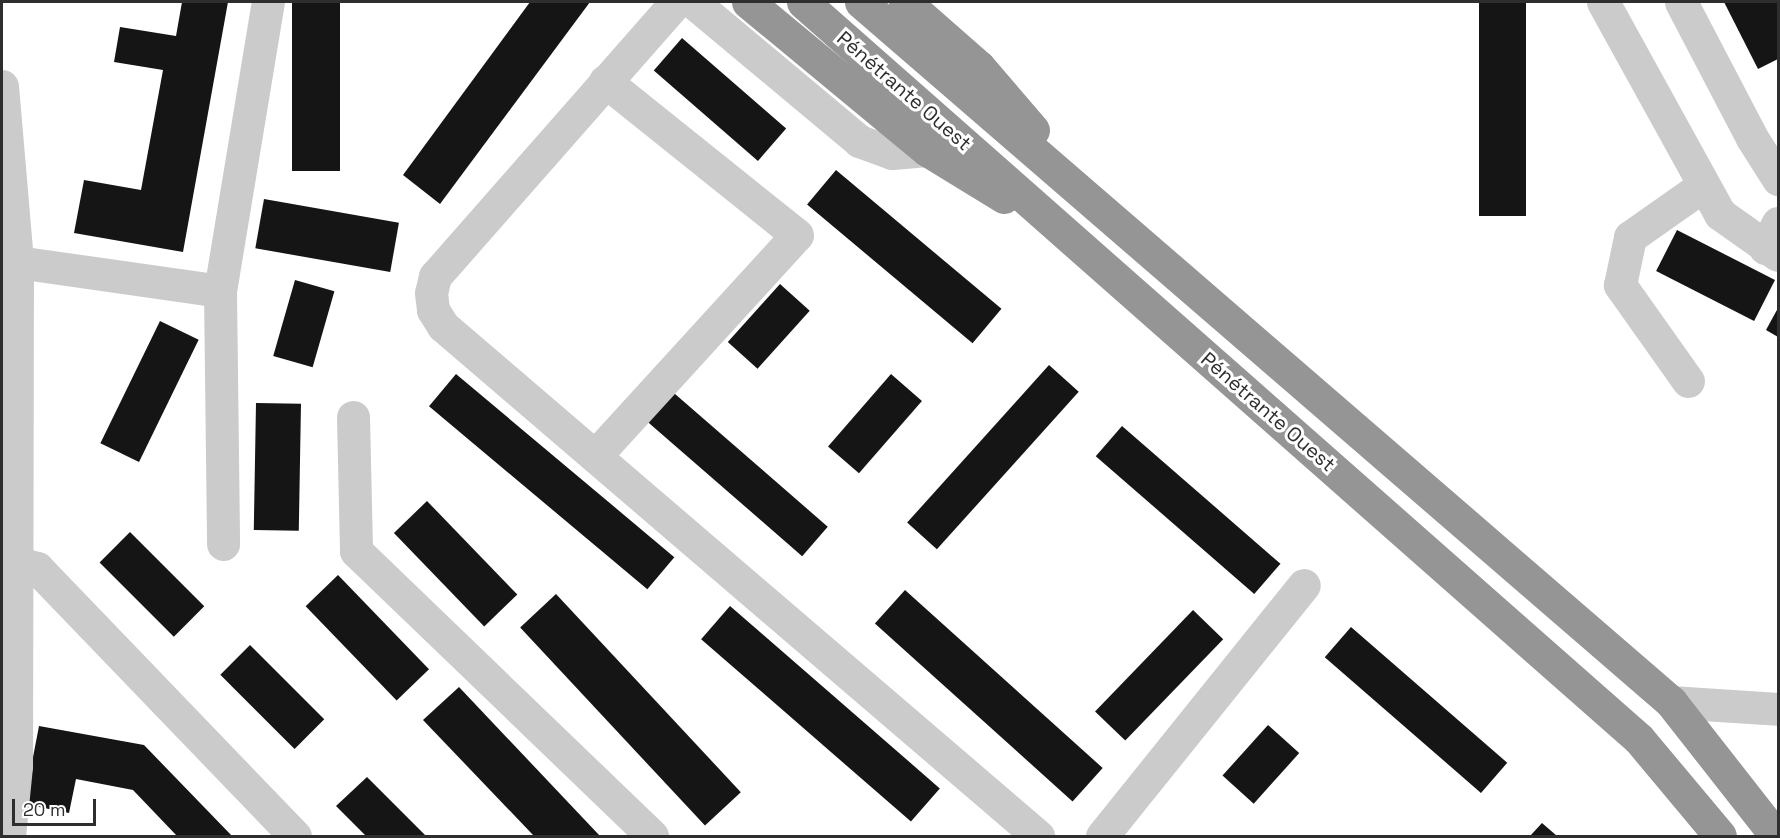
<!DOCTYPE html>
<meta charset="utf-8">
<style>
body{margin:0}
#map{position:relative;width:1780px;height:838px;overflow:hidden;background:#fff;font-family:"Space Grotesk",sans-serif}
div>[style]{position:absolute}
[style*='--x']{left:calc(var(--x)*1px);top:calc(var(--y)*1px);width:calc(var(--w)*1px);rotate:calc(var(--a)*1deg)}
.building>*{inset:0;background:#151515;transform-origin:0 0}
.minor>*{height:33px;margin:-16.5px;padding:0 16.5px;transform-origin:16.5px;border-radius:16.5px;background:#cbcbcb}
.highway>*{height:33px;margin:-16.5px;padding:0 16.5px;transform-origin:16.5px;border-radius:16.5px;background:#959595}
span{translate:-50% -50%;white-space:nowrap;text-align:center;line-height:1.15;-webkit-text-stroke:6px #fff;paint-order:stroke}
.street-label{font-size:20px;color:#2e2e2e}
.frame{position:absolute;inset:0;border:3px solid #2e2e2e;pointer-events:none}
.scale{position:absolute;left:12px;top:799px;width:84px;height:27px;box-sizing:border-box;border:3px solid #2e2e2e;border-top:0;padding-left:8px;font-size:18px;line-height:21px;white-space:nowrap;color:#2e2e2e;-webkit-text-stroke:4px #fff;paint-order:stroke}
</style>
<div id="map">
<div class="building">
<i style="clip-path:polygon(182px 2px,228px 2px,183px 252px,74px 233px,84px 180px,141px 190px,163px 70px,114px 62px,120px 27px,176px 36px)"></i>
<i style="left:292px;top:2px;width:48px;height:169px"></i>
<i style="clip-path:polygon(530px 2px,590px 2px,440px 204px,403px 175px)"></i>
<i style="left:1479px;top:2px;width:47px;height:214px"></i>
<i style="clip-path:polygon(1724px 2px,1778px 2px,1778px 59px,1758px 69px)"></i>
<i style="left:682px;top:38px;width:138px;height:43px;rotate:41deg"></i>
<i style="left:836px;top:170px;width:216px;height:45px;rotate:40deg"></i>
<i style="left:264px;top:199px;width:137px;height:50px;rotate:10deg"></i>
<i style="left:1677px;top:230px;width:110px;height:46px;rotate:27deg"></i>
<i style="left:295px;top:280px;width:41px;height:79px;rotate:16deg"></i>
<i style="left:780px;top:284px;width:40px;height:78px;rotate:42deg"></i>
<i style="clip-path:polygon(1778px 308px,1778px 337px,1766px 330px)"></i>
<i style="left:160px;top:321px;width:43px;height:136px;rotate:26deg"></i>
<i style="left:1049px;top:365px;width:40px;height:212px;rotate:42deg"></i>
<i style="left:456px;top:374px;width:285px;height:42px;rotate:40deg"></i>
<i style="left:891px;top:374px;width:41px;height:96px;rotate:41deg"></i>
<i style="left:667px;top:387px;width:213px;height:39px;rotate:41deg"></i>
<i style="left:256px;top:403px;width:45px;height:127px;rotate:1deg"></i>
<i style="left:1122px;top:426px;width:210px;height:40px;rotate:41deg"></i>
<i style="left:427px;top:501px;width:130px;height:46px;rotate:46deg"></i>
<i style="left:130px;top:532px;width:105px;height:43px;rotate:45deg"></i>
<i style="left:338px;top:575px;width:131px;height:45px;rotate:46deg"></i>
<i style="left:905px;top:590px;width:266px;height:45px;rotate:42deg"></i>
<i style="left:556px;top:594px;width:271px;height:49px;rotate:47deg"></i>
<i style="left:730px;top:606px;width:278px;height:44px;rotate:41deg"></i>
<i style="left:1193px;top:610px;width:42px;height:141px;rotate:44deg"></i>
<i style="left:1351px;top:627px;width:207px;height:40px;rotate:41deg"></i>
<i style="left:250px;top:645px;width:105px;height:42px;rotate:45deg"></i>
<i style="clip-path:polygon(459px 687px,600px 836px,534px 836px,423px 720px)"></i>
<i style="left:1268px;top:725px;width:42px;height:68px;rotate:42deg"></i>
<i style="clip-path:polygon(39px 726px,144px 745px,232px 836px,177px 836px,133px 790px,76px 779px,69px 813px,24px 804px)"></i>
<i style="clip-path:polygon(367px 777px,426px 836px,366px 836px,336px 806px)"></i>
<i style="clip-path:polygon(1542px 823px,1557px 836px,1530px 836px)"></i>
</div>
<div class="minor">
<i style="--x:676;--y:2;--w:365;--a:131.3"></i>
<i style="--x:435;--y:276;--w:17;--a:103"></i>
<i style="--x:431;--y:293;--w:17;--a:83"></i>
<i style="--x:433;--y:310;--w:19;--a:58"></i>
<i style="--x:443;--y:326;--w:784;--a:40.6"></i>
<i style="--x:693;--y:2;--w:217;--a:39.9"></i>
<i style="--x:859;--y:141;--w:35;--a:20"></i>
<i style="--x:892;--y:153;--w:35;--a:-5"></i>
<i style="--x:1603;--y:2;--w:242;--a:61.1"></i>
<i style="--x:1720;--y:214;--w:71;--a:35.3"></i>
<i style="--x:1681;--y:2;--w:153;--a:62.4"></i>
<i style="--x:1752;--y:138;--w:49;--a:57.6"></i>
<i style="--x:2;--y:86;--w:177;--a:85.1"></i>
<i style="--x:17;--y:262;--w:504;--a:90.11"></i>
<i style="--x:16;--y:766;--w:70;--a:95.7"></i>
<i style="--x:1765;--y:248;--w:28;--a:-63"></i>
<i style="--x:2;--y:255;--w:17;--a:25"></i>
<i style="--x:17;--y:262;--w:205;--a:8.1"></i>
<i style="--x:220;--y:291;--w:293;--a:-80.6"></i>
<i style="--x:220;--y:291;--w:253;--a:89.3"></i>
<i style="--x:1688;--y:381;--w:118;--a:-125.3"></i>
<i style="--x:1620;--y:285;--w:49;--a:-78.2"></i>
<i style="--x:1630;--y:237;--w:90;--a:-35.1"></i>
<i style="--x:353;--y:417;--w:134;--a:88.7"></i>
<i style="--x:356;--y:551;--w:411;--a:43.9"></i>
<i style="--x:595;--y:456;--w:299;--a:-47.6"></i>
<i style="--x:797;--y:235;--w:246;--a:-141.3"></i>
<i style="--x:17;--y:563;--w:21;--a:14"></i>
<i style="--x:37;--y:568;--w:372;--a:46.1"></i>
<i style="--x:1671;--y:702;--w:107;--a:3.7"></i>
<i style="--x:1102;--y:836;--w:322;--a:-51.2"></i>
</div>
<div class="highway">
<i style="--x:748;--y:2;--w:232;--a:39.6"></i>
<i style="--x:927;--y:150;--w:90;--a:31.4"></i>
<i style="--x:803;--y:2;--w:1114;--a:41.4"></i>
<i style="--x:1639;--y:739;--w:126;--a:50.1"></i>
<i style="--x:861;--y:2;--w:1071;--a:40.83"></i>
<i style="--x:1671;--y:702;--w:170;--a:51.9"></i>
<i style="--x:905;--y:2;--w:98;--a:41.3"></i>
<i style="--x:979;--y:67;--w:83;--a:49.4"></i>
</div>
<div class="street-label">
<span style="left:904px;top:91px;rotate:41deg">Pénétrante Ouest</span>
<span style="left:1268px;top:412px;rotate:41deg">Pénétrante Ouest</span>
</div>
<div class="frame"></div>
<div class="scale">20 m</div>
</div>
